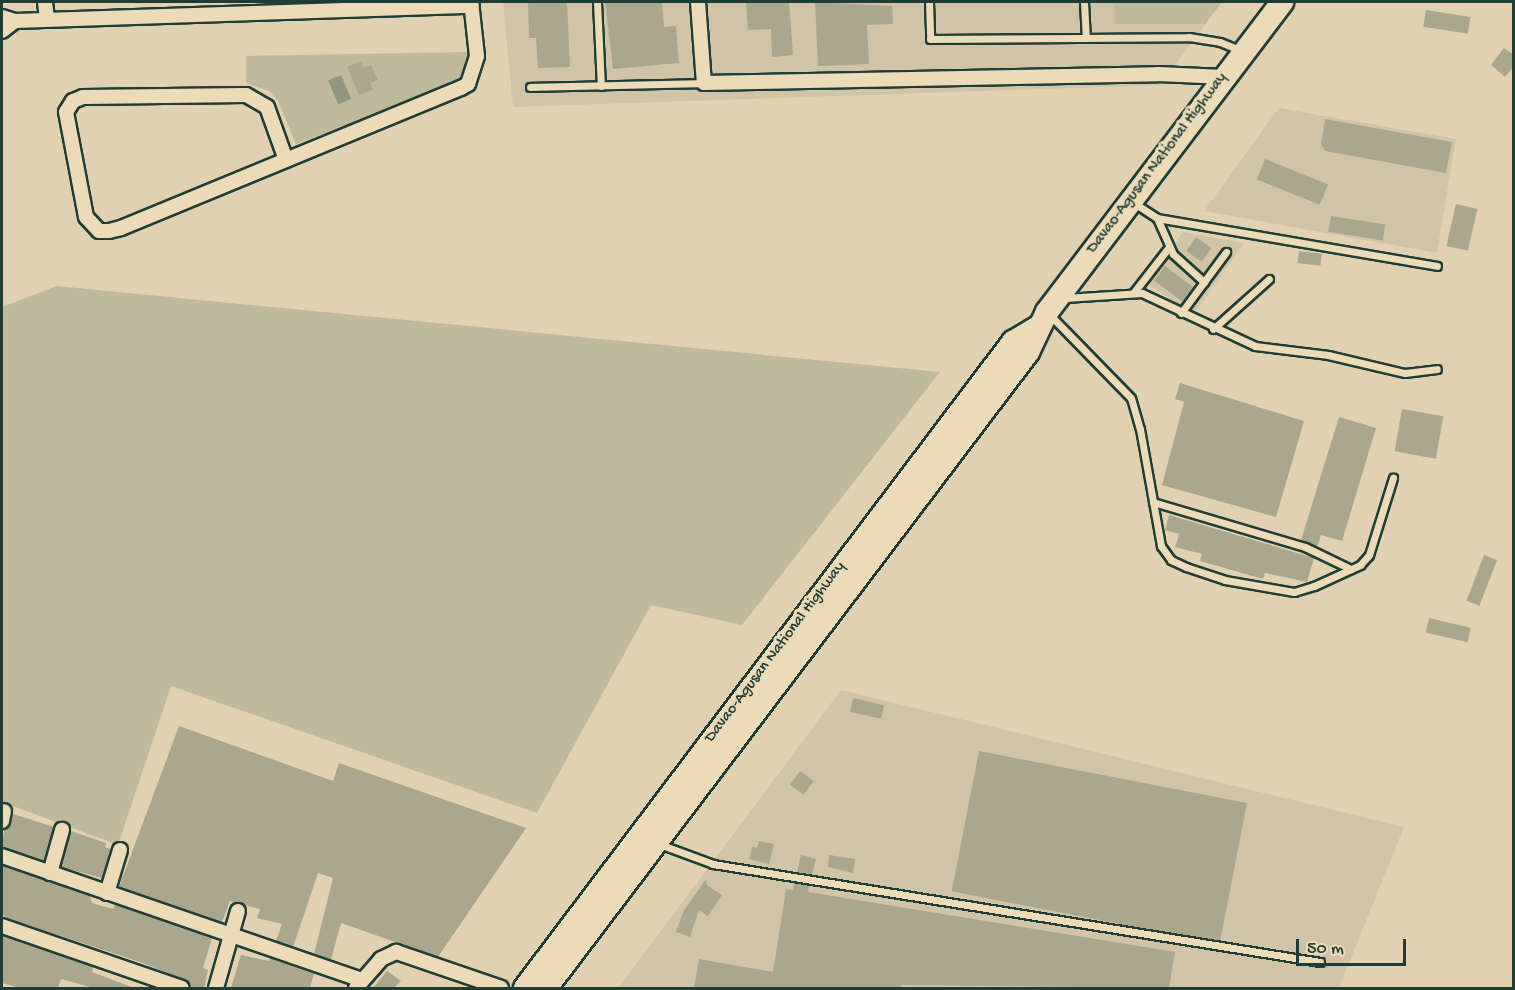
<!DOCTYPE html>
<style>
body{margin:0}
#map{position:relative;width:1515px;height:990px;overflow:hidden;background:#e1d1b0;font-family:"Gochi Hand",sans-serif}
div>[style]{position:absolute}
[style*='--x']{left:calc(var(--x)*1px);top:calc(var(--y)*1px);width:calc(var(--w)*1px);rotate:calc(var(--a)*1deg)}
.built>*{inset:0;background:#d1c4a6}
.green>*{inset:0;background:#c0b99b}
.water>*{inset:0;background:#94967e;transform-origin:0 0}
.building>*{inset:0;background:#aba78d;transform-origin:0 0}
.roads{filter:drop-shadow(2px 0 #1f3d34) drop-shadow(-2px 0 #1f3d34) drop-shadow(0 2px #1f3d34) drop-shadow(0 -2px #1f3d34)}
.service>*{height:7px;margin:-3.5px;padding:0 3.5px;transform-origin:3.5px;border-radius:3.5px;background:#eddbb8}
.minor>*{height:14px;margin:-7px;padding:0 7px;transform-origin:7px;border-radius:7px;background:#eddbb8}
.trunk>*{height:22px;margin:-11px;padding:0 11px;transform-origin:11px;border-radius:11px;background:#eddbb8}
span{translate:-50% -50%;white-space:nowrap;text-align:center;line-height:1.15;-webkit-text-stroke:6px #eddbb8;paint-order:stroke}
.street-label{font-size:16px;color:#1f3d34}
.frame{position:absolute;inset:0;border:3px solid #1f3d34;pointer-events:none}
.scale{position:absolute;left:1296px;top:939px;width:110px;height:27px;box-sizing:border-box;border:3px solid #1f3d34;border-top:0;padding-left:8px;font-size:18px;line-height:21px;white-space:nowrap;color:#1f3d34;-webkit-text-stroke:4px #eddbb8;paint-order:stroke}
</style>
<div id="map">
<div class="built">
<i style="clip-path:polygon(503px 2px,1222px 2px,1160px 85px,513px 107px)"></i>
<i style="clip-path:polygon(1279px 108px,1456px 139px,1437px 253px,1204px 211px)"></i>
<i style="clip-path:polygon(1183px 232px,1244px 243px,1193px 315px,1147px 283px)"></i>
<i style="clip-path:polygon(841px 690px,1404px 827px,1339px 988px,618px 988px)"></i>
</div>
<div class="green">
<i style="clip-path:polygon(1114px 2px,1222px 2px,1205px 24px,1115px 24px)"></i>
<i style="clip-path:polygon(468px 52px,467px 69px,455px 83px,296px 144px,278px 101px,269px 91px,246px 83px,246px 56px)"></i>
<i style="clip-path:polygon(57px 286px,940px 372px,742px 625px,651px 605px,537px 813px,171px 686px,118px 845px,2px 802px,2px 307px)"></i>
</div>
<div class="water">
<i style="left:341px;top:75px;width:26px;height:14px;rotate:67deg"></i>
</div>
<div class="building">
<i style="clip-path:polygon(528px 2px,567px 2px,570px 67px,538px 68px,536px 38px,529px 38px)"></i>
<i style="clip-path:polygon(605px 2px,662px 2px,664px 27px,676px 26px,679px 63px,613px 69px)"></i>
<i style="clip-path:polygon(746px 2px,789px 2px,793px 55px,772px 57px,771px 29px,748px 30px)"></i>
<i style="clip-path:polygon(815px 2px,892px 6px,893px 24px,867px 25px,869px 64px,818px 66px)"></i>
<i style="left:1426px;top:10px;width:45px;height:17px;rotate:9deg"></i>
<i style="clip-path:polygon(1504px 48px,1514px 55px,1514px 66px,1505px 77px,1491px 65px)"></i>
<i style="clip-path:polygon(361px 61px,364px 68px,371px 65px,378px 80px,370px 83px,373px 90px,359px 95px,347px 67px)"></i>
<i style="clip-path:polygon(1325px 119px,1452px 142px,1446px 173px,1325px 151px,1321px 144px)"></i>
<i style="left:1265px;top:159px;width:68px;height:22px;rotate:22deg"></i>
<i style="left:1456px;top:204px;width:22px;height:43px;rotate:13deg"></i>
<i style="left:1331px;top:216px;width:55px;height:16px;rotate:9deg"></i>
<i style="left:1196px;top:237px;width:19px;height:17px;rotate:35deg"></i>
<i style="left:1299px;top:251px;width:23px;height:12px;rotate:7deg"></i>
<i style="left:1165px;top:266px;width:35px;height:18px;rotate:37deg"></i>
<i style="clip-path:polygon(1180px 383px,1304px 421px,1276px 517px,1162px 485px,1184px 402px,1175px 399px)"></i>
<i style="left:1402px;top:409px;width:42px;height:43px;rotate:10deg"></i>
<i style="clip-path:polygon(1339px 417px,1376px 428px,1342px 541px,1321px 535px,1317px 547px,1301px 540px)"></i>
<i style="clip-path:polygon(1169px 515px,1314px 558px,1307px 582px,1265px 573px,1263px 579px,1200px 561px,1202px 554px,1175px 547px,1179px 534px,1165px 530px)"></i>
<i style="left:1484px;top:555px;width:14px;height:49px;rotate:21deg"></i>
<i style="left:1429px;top:618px;width:43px;height:15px;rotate:13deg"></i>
<i style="left:853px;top:698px;width:32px;height:14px;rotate:13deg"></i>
<i style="clip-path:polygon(179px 726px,333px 781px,339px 763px,526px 828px,438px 957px,341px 923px,331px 960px,314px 954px,333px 878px,318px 873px,293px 947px,276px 941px,282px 924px,257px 918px,260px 909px,230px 901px,222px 922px,119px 887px)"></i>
<i style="left:979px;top:751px;width:273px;height:143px;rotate:11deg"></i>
<i style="left:800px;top:771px;width:17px;height:17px;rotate:36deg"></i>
<i style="clip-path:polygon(13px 814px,54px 827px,44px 861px,2px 847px,4px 831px)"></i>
<i style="clip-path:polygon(71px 831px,106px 843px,105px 847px,111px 849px,102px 878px,61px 867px)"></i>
<i style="clip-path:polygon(759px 841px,774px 844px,769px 864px,749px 859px,752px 847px,757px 848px)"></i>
<i style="clip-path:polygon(801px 855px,816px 859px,812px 874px,797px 872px)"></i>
<i style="clip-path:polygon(829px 855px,855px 859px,853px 873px,828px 867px)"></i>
<i style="clip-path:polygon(2px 865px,90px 896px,92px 903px,113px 909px,115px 904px,212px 938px,203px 968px,208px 970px,204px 988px,191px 988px,185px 980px,140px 962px,7px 918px,2px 914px)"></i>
<i style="clip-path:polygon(706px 879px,707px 885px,722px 895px,708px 916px,699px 910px,690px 937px,676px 932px,683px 912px)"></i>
<i style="clip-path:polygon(794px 883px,809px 885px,808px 892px,1175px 952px,1169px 988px,901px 985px,900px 988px,694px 988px,699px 959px,773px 972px,786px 889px,793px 890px)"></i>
<i style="clip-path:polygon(2px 935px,93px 967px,92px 972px,134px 988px,94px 988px,61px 979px,58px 988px,19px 988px,2px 983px)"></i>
<i style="clip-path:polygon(241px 955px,269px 961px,270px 958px,314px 974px,310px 988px,231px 988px)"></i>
<i style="clip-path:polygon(387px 971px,401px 981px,394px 988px,373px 988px)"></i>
</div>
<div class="roads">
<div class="service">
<i style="--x:597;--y:2;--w:84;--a:87.3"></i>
<i style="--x:929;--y:2;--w:37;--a:88"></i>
<i style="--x:930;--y:39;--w:259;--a:-0.4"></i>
<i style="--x:1189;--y:37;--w:31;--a:9"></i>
<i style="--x:1220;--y:42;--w:24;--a:22"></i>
<i style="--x:1084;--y:2;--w:36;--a:87"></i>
<i style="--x:530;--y:87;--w:174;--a:-1.3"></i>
<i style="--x:1134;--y:203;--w:27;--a:33"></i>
<i style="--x:1157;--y:218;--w:284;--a:9.7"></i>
<i style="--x:1157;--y:218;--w:39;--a:66"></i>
<i style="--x:1173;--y:254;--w:42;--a:42.1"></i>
<i style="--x:1134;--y:292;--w:57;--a:-52.1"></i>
<i style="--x:1065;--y:298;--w:77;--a:-3.7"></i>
<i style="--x:1142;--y:293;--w:125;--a:25.1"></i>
<i style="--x:1255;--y:346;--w:74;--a:7"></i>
<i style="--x:1328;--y:355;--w:79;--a:13.2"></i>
<i style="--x:1405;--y:373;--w:32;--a:-7"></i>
<i style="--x:1181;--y:313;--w:76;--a:-53.6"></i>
<i style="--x:1049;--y:314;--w:117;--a:45.7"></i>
<i style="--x:1131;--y:398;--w:32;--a:74"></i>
<i style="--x:1140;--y:429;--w:119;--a:79.8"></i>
<i style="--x:1161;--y:546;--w:17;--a:54"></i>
<i style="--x:1171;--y:560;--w:17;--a:25"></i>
<i style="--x:1186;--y:567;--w:41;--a:18.4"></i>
<i style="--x:1225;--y:580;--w:70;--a:9.9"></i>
<i style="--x:1294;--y:592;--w:21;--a:-17"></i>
<i style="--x:1314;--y:586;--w:51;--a:-24.5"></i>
<i style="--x:1360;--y:565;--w:13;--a:-48"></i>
<i style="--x:1369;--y:555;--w:81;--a:-72.7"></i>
<i style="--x:1213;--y:329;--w:75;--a:-41.8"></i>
<i style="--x:1153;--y:502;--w:159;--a:16.5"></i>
<i style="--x:1305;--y:547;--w:51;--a:25.6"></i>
<i style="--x:659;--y:844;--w:58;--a:20.3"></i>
<i style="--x:713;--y:864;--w:615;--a:9.17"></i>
</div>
<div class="minor">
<i style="--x:45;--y:2;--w:16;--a:83"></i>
<i style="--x:698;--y:2;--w:81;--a:85.8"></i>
<i style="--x:704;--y:83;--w:454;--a:-1.1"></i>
<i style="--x:1158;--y:74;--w:67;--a:2.6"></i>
<i style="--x:2;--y:17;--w:14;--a:17"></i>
<i style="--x:15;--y:21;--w:457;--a:-1.9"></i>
<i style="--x:2;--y:31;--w:16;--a:-38"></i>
<i style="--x:286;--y:160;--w:56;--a:-109.7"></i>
<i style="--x:267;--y:107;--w:24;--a:-150"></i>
<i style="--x:246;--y:95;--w:163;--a:179.3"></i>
<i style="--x:83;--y:97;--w:11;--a:158"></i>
<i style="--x:73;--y:101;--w:13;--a:122"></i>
<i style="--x:66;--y:112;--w:107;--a:79.2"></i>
<i style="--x:86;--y:217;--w:19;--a:47"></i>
<i style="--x:99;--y:231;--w:10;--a:0"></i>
<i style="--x:109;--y:231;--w:12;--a:-14"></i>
<i style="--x:121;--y:228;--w:368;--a:-22.4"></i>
<i style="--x:461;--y:88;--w:8;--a:-30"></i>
<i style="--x:468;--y:84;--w:29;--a:-72"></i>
<i style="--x:477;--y:56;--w:54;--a:-96.3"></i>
<i style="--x:2;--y:821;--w:10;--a:-79"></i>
<i style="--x:2;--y:856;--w:381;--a:19"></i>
<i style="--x:50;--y:873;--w:45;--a:-74.4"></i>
<i style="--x:107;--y:893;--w:45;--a:-73.2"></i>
<i style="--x:2;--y:926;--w:190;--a:19"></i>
<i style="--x:216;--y:988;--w:80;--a:-74.1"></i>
<i style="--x:356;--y:988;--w:38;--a:-49"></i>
<i style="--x:381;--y:959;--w:17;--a:-25"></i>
<i style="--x:396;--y:952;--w:111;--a:18.9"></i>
</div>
<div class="trunk">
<i style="--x:525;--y:988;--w:810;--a:-52.93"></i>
<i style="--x:1013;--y:342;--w:27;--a:-31"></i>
<i style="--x:546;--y:988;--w:798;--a:-52.84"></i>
<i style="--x:1028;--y:352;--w:44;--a:-64.6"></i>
<i style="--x:1047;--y:312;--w:389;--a:-52.8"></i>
</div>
</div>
<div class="street-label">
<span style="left:1158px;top:164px;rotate:-53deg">Davao-Agusan National Highway</span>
<span style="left:776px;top:653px;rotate:-53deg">Davao-Agusan National Highway</span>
</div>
<div class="frame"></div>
<div class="scale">50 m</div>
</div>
